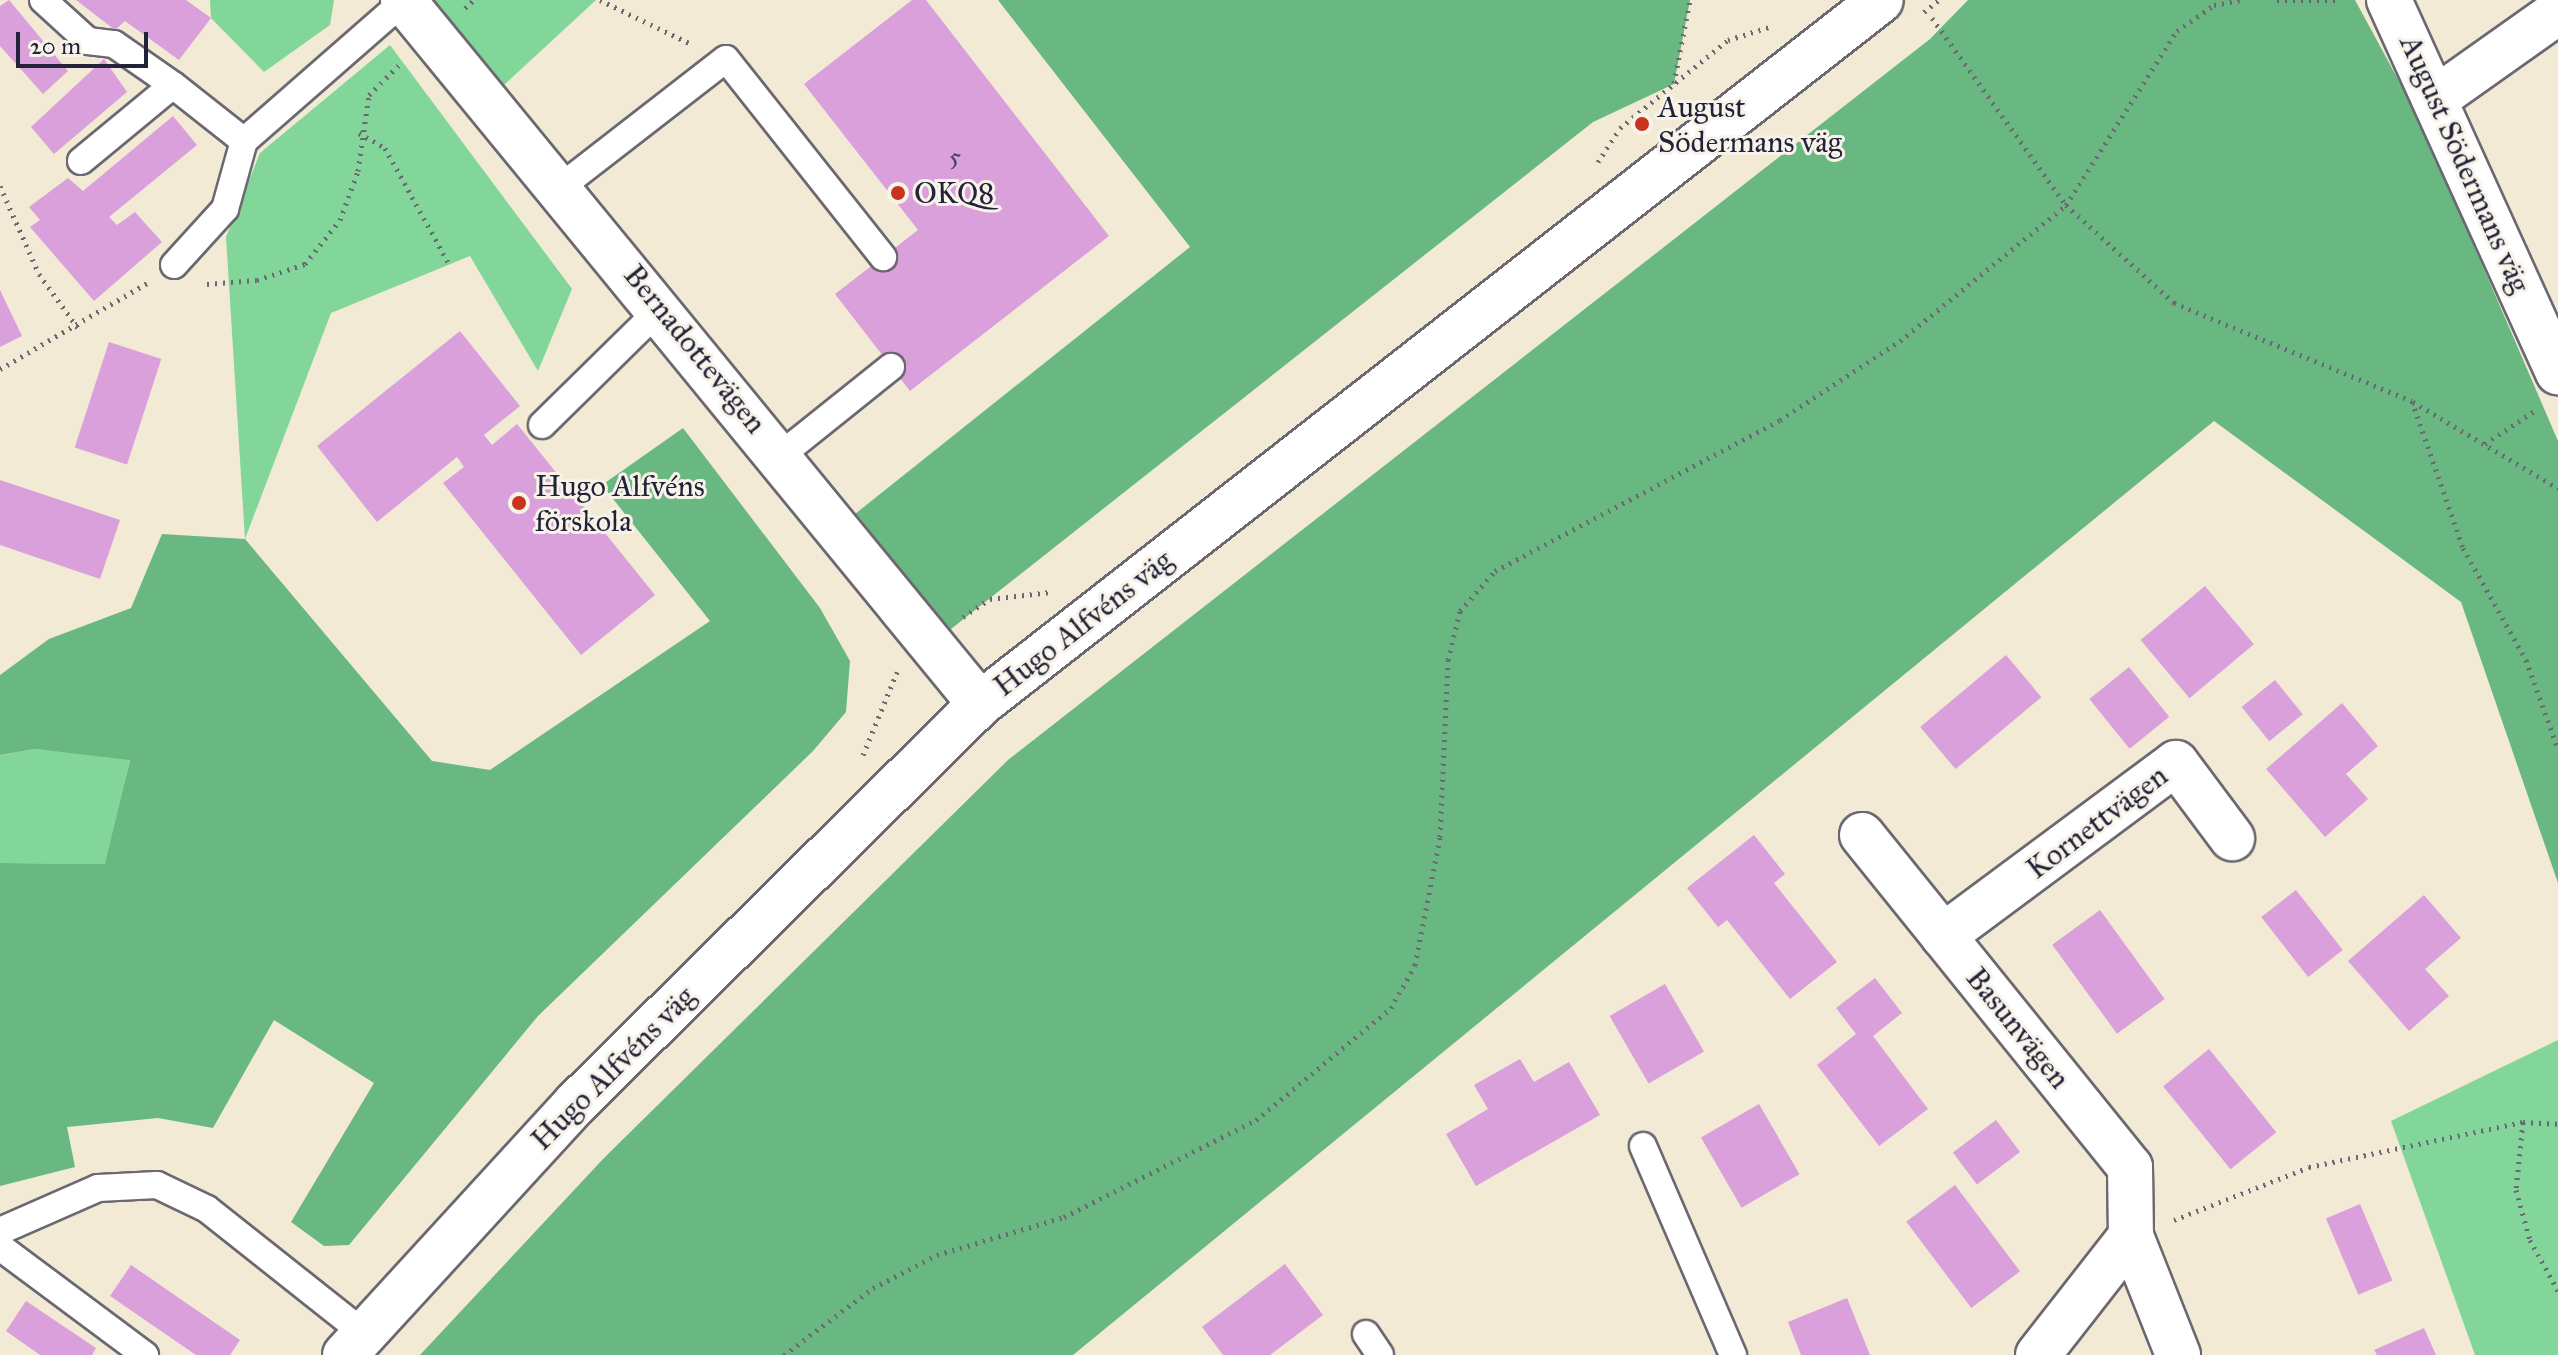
<!DOCTYPE html>
<meta charset="utf-8">
<style>
body{margin:0}
#map{position:relative;width:2558px;height:1355px;overflow:hidden;background:#f2ead4;font-family:"IM FELL Great Primer",serif}
div>[style]{position:absolute}
[style*='--x']{left:calc(var(--x)*1px);top:calc(var(--y)*1px);width:calc(var(--w)*1px);rotate:calc(var(--a)*1deg)}
.green>*{inset:0;background:#82d699}
.forest>*{inset:0;background:#69b781}
.building>*{inset:0;background:#d9a0dc;transform-origin:0 0}
.path>*{height:5px;margin-top:-2.5px;transform-origin:0;background:repeating-linear-gradient(90deg,#6b6871 0 2px,transparent 0 8px)}
.roads{filter:drop-shadow(2px 0 #6b6871) drop-shadow(-2px 0 #6b6871) drop-shadow(0 2px #6b6871) drop-shadow(0 -2px #6b6871)}
.lane>*{height:26px;margin:-13px;padding:0 13px;transform-origin:13px;border-radius:13px;background:#fff}
.street>*{height:44px;margin:-22px;padding:0 22px;transform-origin:22px;border-radius:22px;background:#fff}
.secondary>*{height:44px;margin:-22px;padding:0 22px;transform-origin:22px;border-radius:22px;background:#fff}
.dots>*{width:22px;height:22px;translate:-50% -50%;box-sizing:border-box;border:4px solid #f7f3e8;border-radius:50%}
span{translate:-50% -50%;white-space:nowrap;text-align:center;line-height:1.15;-webkit-text-stroke:6px #f7f3e8;paint-order:stroke}
.number-label{font-size:26px;color:#504263}
.number-label span{-webkit-text-stroke-width:0}
.poi-label{font-size:30px;color:#22223b}
.left{translate:0 -50%;text-align:left}
.street-label{font-size:30px;color:#22223b}
.scale{position:absolute;left:16px;top:32px;width:132px;height:36px;box-sizing:border-box;border:4px solid #22223b;border-top:0;padding-left:10px;font-size:24px;line-height:28px;white-space:nowrap;color:#22223b;-webkit-text-stroke:6px #f7f3e8;paint-order:stroke}
</style>
<div id="map">
<div class="green">
<i style="clip-path:polygon(210px 0,334px 0,330px 25px,264px 72px,211px 18px)"></i>
<i style="clip-path:polygon(403px 0,596px 0,490px 98px)"></i>
<i style="clip-path:polygon(390px 45px,572px 289px,538px 371px,470px 256px,331px 313px,245px 539px,226px 237px,260px 153px)"></i>
<i style="clip-path:polygon(35px 749px,130px 759px,106px 864px,0 863px,0 755px)"></i>
<i style="clip-path:polygon(2558px 1040px,2558px 1355px,2475px 1355px,2391px 1121px)"></i>
</div>
<div class="forest">
<i style="clip-path:polygon(998px 0,1690px 0,1674px 84px,1593px 122px,932px 644px,840px 526px,1190px 247px)"></i>
<i style="clip-path:polygon(1968px 0,2355px 0,2419px 118px,2558px 441px,2558px 883px,2461px 602px,2214px 421px,1073px 1355px,420px 1355px,604px 1158px,1008px 760px,1930px 39px)"></i>
<i style="clip-path:polygon(683px 428px,820px 608px,850px 661px,846px 712px,813px 751px,538px 1016px,349px 1245px,324px 1246px,291px 1222px,374px 1083px,274px 1020px,213px 1128px,158px 1118px,67px 1127px,75px 1167px,0 1186px,0 863px,105px 864px,130px 760px,35px 749px,0 755px,0 675px,49px 639px,131px 608px,162px 534px,245px 539px,432px 761px,490px 770px,710px 621px,602px 485px)"></i>
</div>
<div class="building">
<i style="clip-path:polygon(9px 0,68px 71px,43px 94px,0 46px,0 6px)"></i>
<i style="clip-path:polygon(76px 0,186px 0,211px 18px,179px 60px,125px 21px,115px 30px)"></i>
<i style="clip-path:polygon(912px 0,926px 0,1109px 236px,910px 391px,835px 294px,918px 230px,804px 84px)"></i>
<i style="clip-path:polygon(104px 59px,127px 92px,54px 154px,31px 127px)"></i>
<i style="clip-path:polygon(173px 116px,197px 145px,109px 217px,117px 225px,135px 212px,162px 242px,94px 301px,30px 227px,40px 220px,29px 207px,68px 178px,83px 191px)"></i>
<i style="clip-path:polygon(0 290px,22px 336px,0 347px)"></i>
<i style="clip-path:polygon(460px 331px,520px 406px,484px 435px,492px 445px,517px 424px,655px 595px,581px 655px,443px 483px,464px 467px,457px 457px,377px 522px,317px 446px)"></i>
<i style="left:109px;top:342px;width:55px;height:111px;rotate:18deg"></i>
<i style="clip-path:polygon(0 480px,120px 520px,100px 579px,0 545px)"></i>
<i style="left:2205px;top:586px;width:76px;height:84px;rotate:50deg"></i>
<i style="left:2006px;top:655px;width:55px;height:112px;rotate:50deg"></i>
<i style="left:2129px;top:667px;width:64px;height:51px;rotate:51deg"></i>
<i style="left:2275px;top:680px;width:44px;height:43px;rotate:51deg"></i>
<i style="clip-path:polygon(2342px 703px,2378px 746px,2346px 774px,2368px 799px,2325px 837px,2266px 769px)"></i>
<i style="clip-path:polygon(1754px 835px,1785px 874px,1774px 883px,1837px 962px,1790px 999px,1727px 920px,1718px 927px,1687px 888px)"></i>
<i style="left:2296px;top:890px;width:76px;height:44px;rotate:52deg"></i>
<i style="clip-path:polygon(2424px 895px,2461px 938px,2425px 969px,2449px 996px,2409px 1031px,2348px 961px)"></i>
<i style="left:2100px;top:910px;width:110px;height:59px;rotate:54deg"></i>
<i style="clip-path:polygon(1875px 978px,1902px 1013px,1873px 1036px,1928px 1109px,1879px 1146px,1817px 1065px,1856px 1034px,1836px 1008px)"></i>
<i style="left:1665px;top:984px;width:78px;height:64px;rotate:60deg"></i>
<i style="left:2209px;top:1049px;width:107px;height:59px;rotate:51deg"></i>
<i style="clip-path:polygon(1520px 1059px,1534px 1082px,1569px 1062px,1600px 1115px,1476px 1186px,1446px 1134px,1488px 1109px,1474px 1085px)"></i>
<i style="left:1759px;top:1104px;width:81px;height:67px;rotate:60deg"></i>
<i style="left:1996px;top:1120px;width:40px;height:54px;rotate:53deg"></i>
<i style="left:1955px;top:1185px;width:108px;height:61px;rotate:53deg"></i>
<i style="left:2360px;top:1204px;width:83px;height:37px;rotate:67deg"></i>
<i style="clip-path:polygon(1285px 1264px,1323px 1315px,1270px 1355px,1223px 1355px,1202px 1327px)"></i>
<i style="clip-path:polygon(131px 1265px,240px 1340px,230px 1355px,196px 1355px,110px 1296px)"></i>
<i style="clip-path:polygon(1847px 1298px,1870px 1355px,1801px 1355px,1788px 1322px)"></i>
<i style="clip-path:polygon(26px 1301px,96px 1348px,92px 1355px,40px 1355px,6px 1331px)"></i>
<i style="clip-path:polygon(2424px 1328px,2436px 1355px,2377px 1355px,2374px 1350px)"></i>
</div>
<div class="path">
<i style="--x:600;--y:0;--w:99;--a:25.8"></i>
<i style="--x:2277;--y:0;--w:64;--a:0"></i>
<i style="--x:465;--y:8;--w:12;--a:-42"></i>
<i style="--x:1924;--y:12;--w:19;--a:-39"></i>
<i style="--x:1932;--y:18;--w:230;--a:54.4"></i>
<i style="--x:2066;--y:205;--w:206;--a:-57.5"></i>
<i style="--x:2177;--y:31;--w:45;--a:-35.1"></i>
<i style="--x:2214;--y:5;--w:26;--a:-11"></i>
<i style="--x:1674;--y:83;--w:85;--a:-79.1"></i>
<i style="--x:359;--y:133;--w:30;--a:30"></i>
<i style="--x:385;--y:148;--w:130;--a:61.1"></i>
<i style="--x:1598;--y:162;--w:40;--a:-57.1"></i>
<i style="--x:1620;--y:128;--w:139;--a:-39.2"></i>
<i style="--x:1728;--y:40;--w:46;--a:-17.7"></i>
<i style="--x:0;--y:186;--w:96;--a:66.1"></i>
<i style="--x:39;--y:274;--w:67;--a:54.2"></i>
<i style="--x:207;--y:284;--w:50;--a:-4.6"></i>
<i style="--x:257;--y:280;--w:51;--a:-18.4"></i>
<i style="--x:305;--y:264;--w:56;--a:-51.5"></i>
<i style="--x:340;--y:220;--w:52;--a:-69.8"></i>
<i style="--x:358;--y:171;--w:77;--a:-81.8"></i>
<i style="--x:369;--y:95;--w:44;--a:-45"></i>
<i style="--x:0;--y:369;--w:170;--a:-30.3"></i>
<i style="--x:2413;--y:402;--w:169;--a:30.7"></i>
<i style="--x:2485;--y:444;--w:63;--a:-33.9"></i>
<i style="--x:963;--y:617;--w:32;--a:-34"></i>
<i style="--x:990;--y:599;--w:61;--a:-6.5"></i>
<i style="--x:863;--y:755;--w:90;--a:-67.7"></i>
<i style="--x:2523;--y:1122;--w:68;--a:95.9"></i>
<i style="--x:2516;--y:1190;--w:52;--a:74.4"></i>
<i style="--x:2530;--y:1240;--w:58;--a:61.2"></i>
<i style="--x:2174;--y:1220;--w:145;--a:-21.4"></i>
<i style="--x:2309;--y:1167;--w:219;--a:-11.9"></i>
<i style="--x:2523;--y:1122;--w:35;--a:3"></i>
<i style="--x:784;--y:1355;--w:111;--a:-37"></i>
<i style="--x:873;--y:1288;--w:72;--a:-27.3"></i>
<i style="--x:937;--y:1255;--w:133;--a:-16.7"></i>
<i style="--x:1064;--y:1217;--w:215;--a:-26.8"></i>
<i style="--x:1256;--y:1120;--w:175;--a:-39.7"></i>
<i style="--x:1391;--y:1008;--w:49;--a:-60.8"></i>
<i style="--x:1415;--y:965;--w:130;--a:-78.9"></i>
<i style="--x:1440;--y:837;--w:177;--a:-87.4"></i>
<i style="--x:1448;--y:660;--w:50;--a:-76.2"></i>
<i style="--x:1460;--y:611;--w:53;--a:-48.8"></i>
<i style="--x:1495;--y:571;--w:323;--a:-27.9"></i>
<i style="--x:1780;--y:420;--w:144;--a:-33.4"></i>
<i style="--x:1900;--y:341;--w:215;--a:-39.3"></i>
<i style="--x:2066;--y:205;--w:146;--a:42.2"></i>
<i style="--x:2174;--y:303;--w:257;--a:22.4"></i>
<i style="--x:2412;--y:401;--w:156;--a:70.9"></i>
<i style="--x:2463;--y:548;--w:129;--a:60.6"></i>
<i style="--x:2526;--y:660;--w:95;--a:70.2"></i>
</div>
<div class="roads">
<div class="lane">
<i style="--x:43;--y:0;--w:61;--a:42.3"></i>
<i style="--x:88;--y:41;--w:26;--a:7"></i>
<i style="--x:114;--y:44;--w:72;--a:34.8"></i>
<i style="--x:81;--y:161;--w:119;--a:-39.6"></i>
<i style="--x:173;--y:85;--w:90;--a:38.3"></i>
<i style="--x:562;--y:186;--w:207;--a:-37.8"></i>
<i style="--x:726;--y:59;--w:253;--a:51.6"></i>
<i style="--x:174;--y:265;--w:76;--a:-47.7"></i>
<i style="--x:225;--y:209;--w:71;--a:-74.4"></i>
<i style="--x:244;--y:141;--w:213;--a:-41.2"></i>
<i style="--x:542;--y:425;--w:167;--a:-44.5"></i>
<i style="--x:781;--y:455;--w:141;--a:-38.7"></i>
<i style="--x:1643;--y:1146;--w:228;--a:66.7"></i>
<i style="--x:0;--y:1231;--w:107;--a:-23.7"></i>
<i style="--x:98;--y:1188;--w:59;--a:-2.9"></i>
<i style="--x:157;--y:1185;--w:55;--a:25.6"></i>
<i style="--x:207;--y:1209;--w:198;--a:38.4"></i>
<i style="--x:0;--y:1247;--w:181;--a:36.7"></i>
<i style="--x:1366;--y:1334;--w:25;--a:56"></i>
</div>
<div class="street">
<i style="--x:403;--y:0;--w:910;--a:50.66"></i>
<i style="--x:2389;--y:0;--w:409;--a:65.6"></i>
<i style="--x:2438;--y:97;--w:147;--a:-35.3"></i>
<i style="--x:1862;--y:835;--w:427;--a:51.1"></i>
<i style="--x:2130;--y:1167;--w:69;--a:89.2"></i>
<i style="--x:1943;--y:936;--w:290;--a:-36.6"></i>
<i style="--x:2176;--y:763;--w:94;--a:53.3"></i>
<i style="--x:2038;--y:1355;--w:151;--a:-52"></i>
<i style="--x:2131;--y:1236;--w:128;--a:68.4"></i>
</div>
<div class="secondary">
<i style="--x:345;--y:1355;--w:342;--a:-47.5"></i>
<i style="--x:576;--y:1103;--w:568;--a:-44.64"></i>
<i style="--x:980;--y:704;--w:1143;--a:-38"></i>
</div>
</div>
<div class="dots">
<i style="left:1642px;top:124px;background:#c8321e"></i>
<i style="left:898px;top:193px;background:#c8321e"></i>
<i style="left:519px;top:503px;background:#c8321e"></i>
</div>
<div class="number-label">
<span style="left:955px;top:157px">5</span>
</div>
<div class="poi-label">
<span class="left" style="left:1658px;top:124px">August<br>Södermans väg</span>
<span class="left" style="left:914px;top:193px">OKQ8</span>
<span class="left" style="left:535px;top:503px">Hugo Alfvéns<br>förskola</span>
</div>
<div class="street-label">
<span style="left:2465px;top:164px;rotate:66deg">August Södermans väg</span>
<span style="left:695px;top:349px;rotate:51deg">Bernadottevägen</span>
<span style="left:1083px;top:623px;rotate:-38deg">Hugo Alfvéns väg</span>
<span style="left:2097px;top:822px;rotate:-37deg">Kornettvägen</span>
<span style="left:2018px;top:1028px;rotate:51deg">Basunvägen</span>
<span style="left:613px;top:1068px;rotate:-45deg">Hugo Alfvéns väg</span>
</div>
<div class="scale">20 m</div>
</div>
